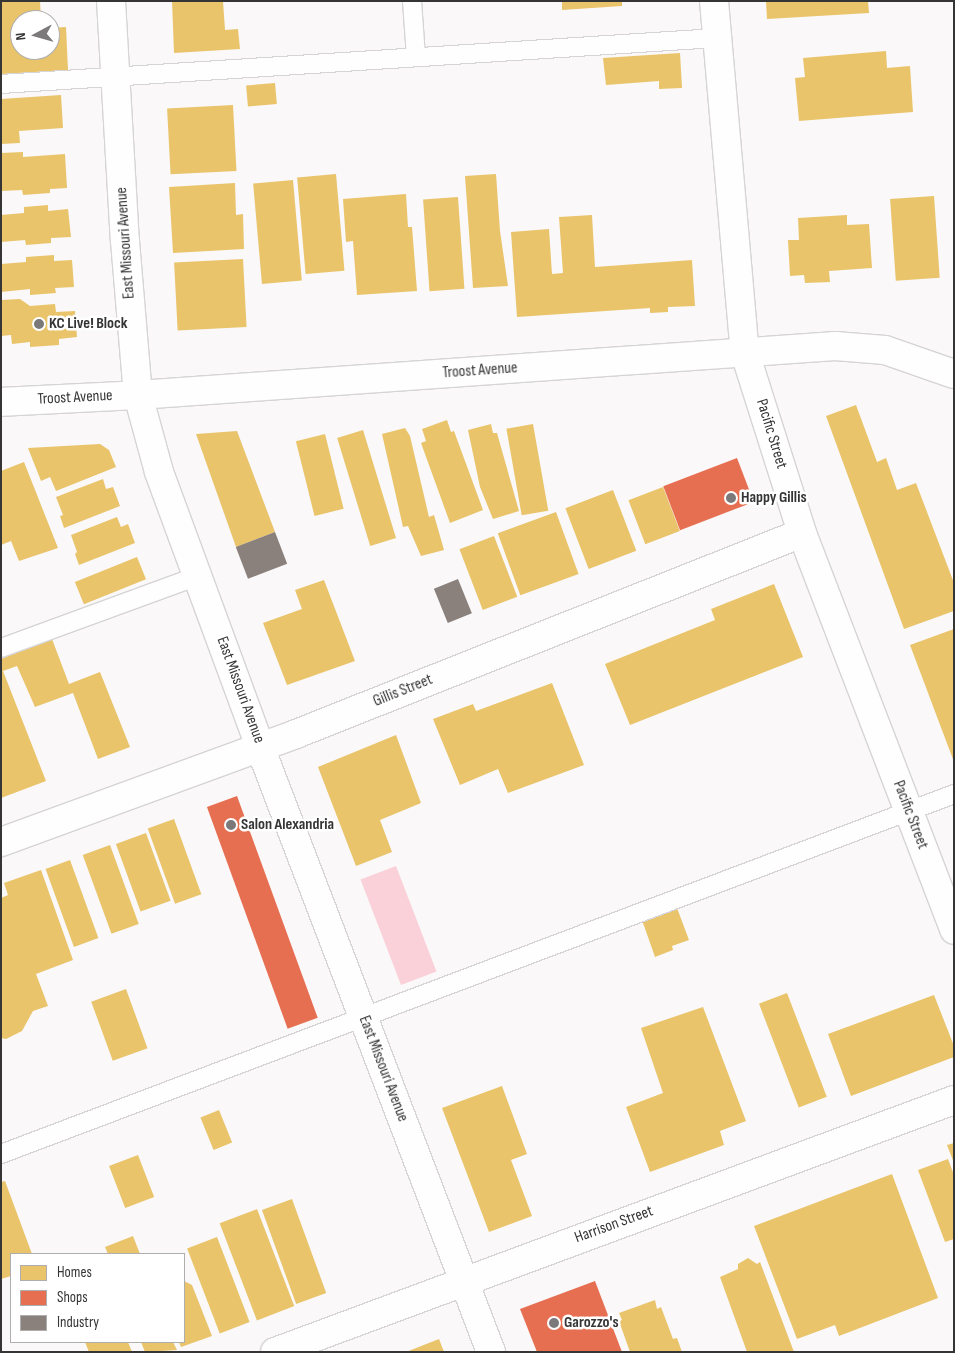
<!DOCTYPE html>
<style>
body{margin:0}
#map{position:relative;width:955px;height:1353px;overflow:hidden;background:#faf8f9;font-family:"Sofia Sans Condensed",sans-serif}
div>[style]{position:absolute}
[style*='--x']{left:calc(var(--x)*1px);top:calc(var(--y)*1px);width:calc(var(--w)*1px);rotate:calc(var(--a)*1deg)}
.green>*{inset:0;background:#fbd1d9;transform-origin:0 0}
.homes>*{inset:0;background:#e9c46a;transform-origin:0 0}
.shops>*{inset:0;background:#e76f51;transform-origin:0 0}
.industry>*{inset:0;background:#8a817c;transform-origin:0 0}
.roads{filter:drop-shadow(1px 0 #d6d4d4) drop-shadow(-1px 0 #d6d4d4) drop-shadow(0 1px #d6d4d4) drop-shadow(0 -1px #d6d4d4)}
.lane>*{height:18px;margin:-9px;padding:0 9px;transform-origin:9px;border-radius:9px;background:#fefefe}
.street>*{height:28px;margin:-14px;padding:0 14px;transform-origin:14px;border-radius:14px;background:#fefefe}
.dots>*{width:14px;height:14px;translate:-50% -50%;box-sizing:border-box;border:2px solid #fff;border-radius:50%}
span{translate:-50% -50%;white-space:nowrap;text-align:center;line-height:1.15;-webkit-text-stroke:5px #fff;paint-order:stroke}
.street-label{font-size:16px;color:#363535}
.poi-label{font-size:16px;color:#363535;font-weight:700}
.left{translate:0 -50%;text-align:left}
.frame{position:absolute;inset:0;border:2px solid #363535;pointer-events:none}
.legend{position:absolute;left:10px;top:1253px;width:175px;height:90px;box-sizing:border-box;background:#fff;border:1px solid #afaeae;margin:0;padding:6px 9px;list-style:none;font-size:15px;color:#363535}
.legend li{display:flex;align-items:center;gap:10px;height:25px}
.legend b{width:25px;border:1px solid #afaeae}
.north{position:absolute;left:10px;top:10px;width:50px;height:50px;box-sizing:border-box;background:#fff;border:1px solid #afaeae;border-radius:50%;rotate:264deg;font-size:14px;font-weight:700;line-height:20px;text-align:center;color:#363535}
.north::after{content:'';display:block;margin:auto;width:18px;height:22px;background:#7b797a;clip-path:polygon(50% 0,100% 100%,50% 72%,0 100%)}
</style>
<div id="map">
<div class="green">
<i style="left:396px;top:866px;width:113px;height:38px;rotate:69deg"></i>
</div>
<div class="homes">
<i style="clip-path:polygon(1px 1px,40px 1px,41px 20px,20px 20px,20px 50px,50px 50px,50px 28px,66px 27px,68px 70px,1px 74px)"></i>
<i style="clip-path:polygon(172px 1px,223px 1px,225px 30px,238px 29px,240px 49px,174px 53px)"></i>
<i style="clip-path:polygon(562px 1px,622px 1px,622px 6px,562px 10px)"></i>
<i style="clip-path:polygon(766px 1px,868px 1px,869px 13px,767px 19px)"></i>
<i style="clip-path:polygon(886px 51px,887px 68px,910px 66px,913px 112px,799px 121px,795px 78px,805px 77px,803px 58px)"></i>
<i style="clip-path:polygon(680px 53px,682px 88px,659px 89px,659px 81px,606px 85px,603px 58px)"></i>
<i style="left:275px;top:83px;width:21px;height:29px;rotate:85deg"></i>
<i style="clip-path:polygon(61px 95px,63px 128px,19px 131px,20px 143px,1px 144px,1px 99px)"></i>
<i style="left:233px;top:105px;width:66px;height:66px;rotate:87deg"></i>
<i style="clip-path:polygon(23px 152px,23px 157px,65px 154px,67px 188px,50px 189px,50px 193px,23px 195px,22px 190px,1px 191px,1px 153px)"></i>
<i style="left:336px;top:174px;width:97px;height:39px;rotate:85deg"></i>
<i style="clip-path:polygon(496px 174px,500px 231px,508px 286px,473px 288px,465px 176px)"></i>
<i style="left:293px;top:180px;width:101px;height:40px;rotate:85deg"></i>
<i style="clip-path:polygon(235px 183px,236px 215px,243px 214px,244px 249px,173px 253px,169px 187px)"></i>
<i style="clip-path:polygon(406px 194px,408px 227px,412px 227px,417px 291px,357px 295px,353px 241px,346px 242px,343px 199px)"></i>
<i style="left:934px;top:196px;width:82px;height:44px;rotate:86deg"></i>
<i style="left:458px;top:197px;width:92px;height:35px;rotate:86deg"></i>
<i style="clip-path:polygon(48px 205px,48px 211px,68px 209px,71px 237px,51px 238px,51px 243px,26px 245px,25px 240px,1px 242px,1px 215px,24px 213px,24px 207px)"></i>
<i style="clip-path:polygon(592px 215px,595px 267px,692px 260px,695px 306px,668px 307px,668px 312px,650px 313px,650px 308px,517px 317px,511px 232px,549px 229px,552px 274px,563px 273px,559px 217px)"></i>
<i style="clip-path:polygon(847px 215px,847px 225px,869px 224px,872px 268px,829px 271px,830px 282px,805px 283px,804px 275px,790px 276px,788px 240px,799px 240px,798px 218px)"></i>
<i style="clip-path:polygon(54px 255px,54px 261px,72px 260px,74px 287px,55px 288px,56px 293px,30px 295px,30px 289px,1px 292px,1px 264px,26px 262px,26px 257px)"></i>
<i style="left:243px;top:259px;width:68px;height:69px;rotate:87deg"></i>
<i style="clip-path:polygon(20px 299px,30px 306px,55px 304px,56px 312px,75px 311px,77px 337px,59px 339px,59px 345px,30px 347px,30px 342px,12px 344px,11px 335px,1px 336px,1px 300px)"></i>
<i style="clip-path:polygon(856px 405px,877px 462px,886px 458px,897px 490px,916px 483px,954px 583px,954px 611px,904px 629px,826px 416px)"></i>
<i style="clip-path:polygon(447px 420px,451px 432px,454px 431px,483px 510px,450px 523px,421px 443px,426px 441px,422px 429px)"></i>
<i style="clip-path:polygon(491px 424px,493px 433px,497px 433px,519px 511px,493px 519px,480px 487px,468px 430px)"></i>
<i style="left:533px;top:424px;width:88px;height:27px;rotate:80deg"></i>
<i style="clip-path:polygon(405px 428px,410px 436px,429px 517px,434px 515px,444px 550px,421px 556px,408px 526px,403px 527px,382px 434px)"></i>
<i style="left:363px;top:430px;width:113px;height:27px;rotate:73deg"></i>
<i style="clip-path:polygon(237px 431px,275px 532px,236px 547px,196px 434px)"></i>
<i style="left:325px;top:434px;width:77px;height:30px;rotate:76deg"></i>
<i style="clip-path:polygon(100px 444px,109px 450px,116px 467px,56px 491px,50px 477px,41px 481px,28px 448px)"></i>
<i style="clip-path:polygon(24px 462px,58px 548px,19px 561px,11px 541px,1px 545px,1px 471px)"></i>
<i style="clip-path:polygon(103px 479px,106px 489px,113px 487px,120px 506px,64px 528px,60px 516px,63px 515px,56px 497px)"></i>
<i style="left:663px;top:487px;width:47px;height:37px;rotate:69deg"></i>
<i style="left:613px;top:490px;width:65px;height:51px;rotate:69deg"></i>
<i style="left:556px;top:512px;width:66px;height:62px;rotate:70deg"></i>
<i style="clip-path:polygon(117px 517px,121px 527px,128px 524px,135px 543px,79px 565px,75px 554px,77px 552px,71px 535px)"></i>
<i style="left:494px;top:536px;width:65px;height:37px;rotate:69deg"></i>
<i style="left:137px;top:557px;width:24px;height:67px;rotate:68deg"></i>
<i style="clip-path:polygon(324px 580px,355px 661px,287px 685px,263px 623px,302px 609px,295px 590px)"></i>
<i style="clip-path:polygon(774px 584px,803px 657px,630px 725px,605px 664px,715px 620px,711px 609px)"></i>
<i style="clip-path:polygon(954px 629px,954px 762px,910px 645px)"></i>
<i style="clip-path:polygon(52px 639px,69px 684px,100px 672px,130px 747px,98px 759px,73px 693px,35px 707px,17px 666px,3px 671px,46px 781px,1px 798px,1px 659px)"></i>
<i style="clip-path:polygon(552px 683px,584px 765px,508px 793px,498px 769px,460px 785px,433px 719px,473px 704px,476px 711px)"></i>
<i style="clip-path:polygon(396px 735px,421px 803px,380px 820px,392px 852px,356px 866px,318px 767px)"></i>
<i style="left:174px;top:819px;width:80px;height:28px;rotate:70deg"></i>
<i style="left:146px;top:833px;width:72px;height:32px;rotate:70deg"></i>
<i style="left:110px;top:845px;width:84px;height:29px;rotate:70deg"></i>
<i style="left:70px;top:860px;width:83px;height:26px;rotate:70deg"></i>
<i style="clip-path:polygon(41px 870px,73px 960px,36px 974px,48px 1006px,33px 1011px,22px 1031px,6px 1039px,1px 1038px,1px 898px,8px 895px,4px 883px)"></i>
<i style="clip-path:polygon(677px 908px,689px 940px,672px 946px,673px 950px,655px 957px,642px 920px)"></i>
<i style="left:126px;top:989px;width:63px;height:37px;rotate:70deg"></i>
<i style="left:787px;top:993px;width:111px;height:30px;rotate:69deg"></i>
<i style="clip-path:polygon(934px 995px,954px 1046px,954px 1057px,851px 1096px,828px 1034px)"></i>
<i style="clip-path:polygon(703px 1007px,746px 1121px,720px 1131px,724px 1145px,650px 1172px,626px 1107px,663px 1093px,641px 1028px)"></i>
<i style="clip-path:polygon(502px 1086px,527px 1154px,511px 1160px,532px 1216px,489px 1232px,442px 1108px)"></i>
<i style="left:219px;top:1110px;width:35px;height:20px;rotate:68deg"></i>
<i style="clip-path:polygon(954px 1143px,954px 1163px,947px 1145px)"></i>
<i style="left:138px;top:1155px;width:45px;height:31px;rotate:69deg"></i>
<i style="clip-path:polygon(948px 1159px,954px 1175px,954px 1239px,945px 1242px,918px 1170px)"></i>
<i style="clip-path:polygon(892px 1174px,938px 1298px,839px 1336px,835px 1325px,797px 1339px,754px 1226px)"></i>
<i style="clip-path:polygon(5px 1181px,32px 1254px,11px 1254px,11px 1276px,1px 1279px,1px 1182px)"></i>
<i style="left:292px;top:1199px;width:100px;height:32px;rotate:70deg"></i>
<i style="left:257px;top:1209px;width:104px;height:40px;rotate:69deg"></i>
<i style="clip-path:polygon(133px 1236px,140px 1254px,108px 1254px,105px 1247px)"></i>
<i style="left:217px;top:1237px;width:91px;height:32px;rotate:69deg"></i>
<i style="clip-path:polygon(748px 1258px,757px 1264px,760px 1262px,794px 1352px,747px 1352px,720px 1277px,738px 1269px,738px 1264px)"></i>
<i style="clip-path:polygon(184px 1281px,192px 1285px,212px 1336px,181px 1347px,179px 1342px,184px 1342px)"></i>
<i style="clip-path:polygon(655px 1300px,657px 1309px,661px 1307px,673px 1339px,677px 1338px,682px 1352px,630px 1352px,619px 1321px,622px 1320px,619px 1313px)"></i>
<i style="clip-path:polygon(439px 1339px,444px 1352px,406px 1352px)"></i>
<i style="clip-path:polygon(85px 1342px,128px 1342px,132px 1352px,89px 1352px)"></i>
<i style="clip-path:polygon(141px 1342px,173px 1342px,177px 1350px,145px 1352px)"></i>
</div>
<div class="shops">
<i style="left:737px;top:458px;width:47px;height:79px;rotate:69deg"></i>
<i style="left:237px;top:796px;width:236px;height:32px;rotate:70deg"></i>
<i style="clip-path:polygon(595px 1281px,622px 1352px,537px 1352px,520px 1309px)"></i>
</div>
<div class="industry">
<i style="left:275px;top:532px;width:34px;height:42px;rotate:69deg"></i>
<i style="left:458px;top:579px;width:37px;height:26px;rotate:68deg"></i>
</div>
<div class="roads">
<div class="lane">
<i style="--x:412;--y:1;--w:56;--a:85.9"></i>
<i style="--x:1;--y:84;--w:716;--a:-3.68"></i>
<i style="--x:1;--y:648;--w:210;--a:-20.1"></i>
<i style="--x:1;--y:1154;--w:1019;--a:-20.69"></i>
</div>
<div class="street">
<i style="--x:111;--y:1;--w:240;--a:86.7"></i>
<i style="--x:125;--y:241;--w:155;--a:85.2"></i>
<i style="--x:138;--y:395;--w:80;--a:74.7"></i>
<i style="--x:159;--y:472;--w:293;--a:69.8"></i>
<i style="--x:260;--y:747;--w:648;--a:69.1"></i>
<i style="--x:714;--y:1;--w:353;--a:85"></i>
<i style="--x:745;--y:353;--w:189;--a:72.4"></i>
<i style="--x:802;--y:533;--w:425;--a:69"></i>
<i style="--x:1;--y:402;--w:137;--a:-2.9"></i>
<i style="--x:138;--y:395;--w:699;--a:-4.02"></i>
<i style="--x:835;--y:346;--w:50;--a:4.6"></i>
<i style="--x:885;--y:350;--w:73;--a:19.2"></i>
<i style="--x:1;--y:842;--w:314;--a:-20.1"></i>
<i style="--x:296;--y:734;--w:544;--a:-21.66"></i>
<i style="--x:275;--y:1352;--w:724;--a:-20.36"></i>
</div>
</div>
<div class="dots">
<i style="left:39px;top:324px;background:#7b797a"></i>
<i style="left:731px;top:498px;background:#7b797a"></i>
<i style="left:231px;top:825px;background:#7b797a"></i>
<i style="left:554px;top:1323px;background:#7b797a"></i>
</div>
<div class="street-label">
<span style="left:126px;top:243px;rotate:-94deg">East Missouri Avenue</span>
<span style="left:480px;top:371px;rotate:-4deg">Troost Avenue</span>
<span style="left:75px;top:398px;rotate:-3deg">Troost Avenue</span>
<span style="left:771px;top:434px;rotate:73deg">Pacific Street</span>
<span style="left:240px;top:690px;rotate:70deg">East Missouri Avenue</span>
<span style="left:403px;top:691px;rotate:-22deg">Gillis Street</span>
<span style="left:910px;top:815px;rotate:69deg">Pacific Street</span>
<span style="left:383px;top:1069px;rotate:69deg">East Missouri Avenue</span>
<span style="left:614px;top:1225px;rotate:-20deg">Harrison Street</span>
</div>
<div class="poi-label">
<span class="left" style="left:49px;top:324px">KC Live! Block</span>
<span class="left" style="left:741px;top:498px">Happy Gillis</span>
<span class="left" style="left:241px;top:825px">Salon Alexandria</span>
<span class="left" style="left:564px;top:1323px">Garozzo's</span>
</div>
<div class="frame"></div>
<ul class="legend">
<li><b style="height:14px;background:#e9c46a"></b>Homes</li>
<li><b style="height:14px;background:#e76f51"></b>Shops</li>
<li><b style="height:14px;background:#8a817c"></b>Industry</li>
</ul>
<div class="north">N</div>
</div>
